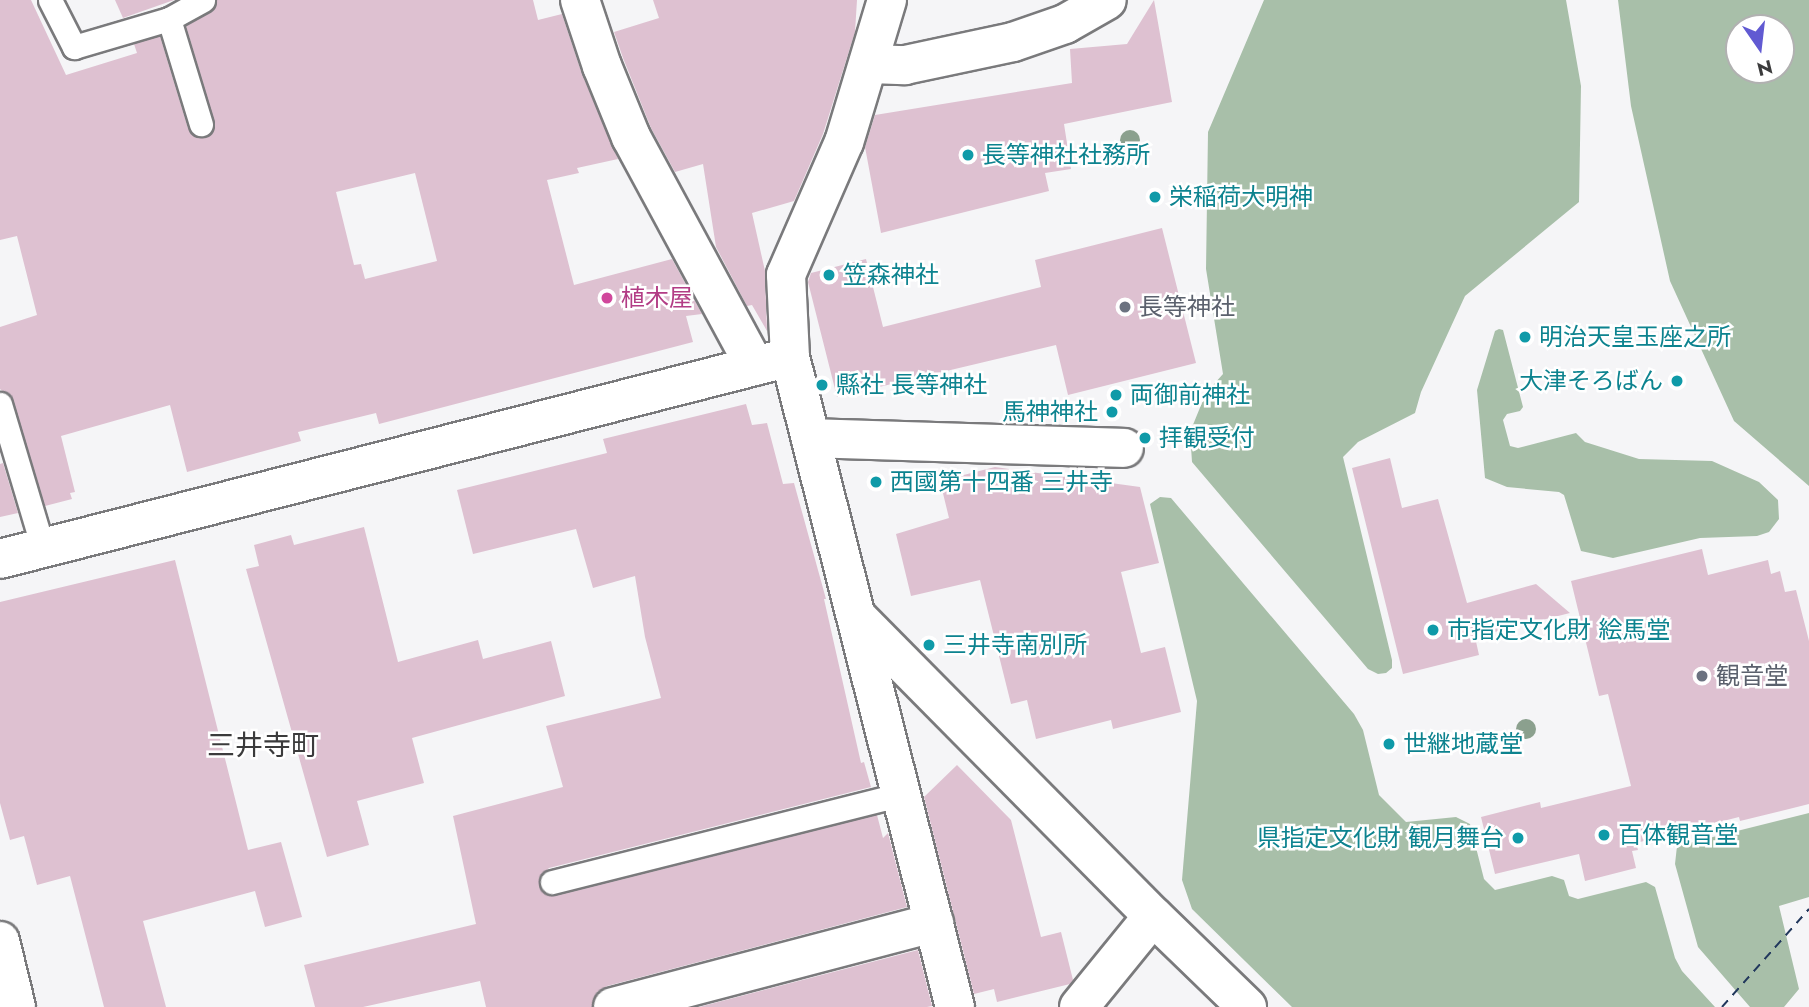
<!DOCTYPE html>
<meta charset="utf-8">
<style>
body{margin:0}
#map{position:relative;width:1809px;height:1007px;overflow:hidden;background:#f5f5f7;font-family:Jost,"Noto Sans JP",sans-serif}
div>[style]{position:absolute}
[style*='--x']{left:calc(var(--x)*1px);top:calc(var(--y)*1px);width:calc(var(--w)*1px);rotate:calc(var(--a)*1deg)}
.forest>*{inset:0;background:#a8bfa9}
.ferry>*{height:2px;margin-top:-1px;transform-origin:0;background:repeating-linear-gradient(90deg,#21375c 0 9px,transparent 0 16px)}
.building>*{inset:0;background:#dec1d1}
.roads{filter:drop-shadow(2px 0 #7a7a7c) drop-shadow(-2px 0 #7a7a7c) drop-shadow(0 2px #7a7a7c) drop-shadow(0 -2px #7a7a7c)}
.service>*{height:23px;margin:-11.5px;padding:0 11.5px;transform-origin:11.5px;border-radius:11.5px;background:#fff}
.minor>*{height:38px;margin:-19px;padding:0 19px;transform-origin:19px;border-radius:19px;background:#fff}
.trees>*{width:20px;height:20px;margin:-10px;border-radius:50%;background:#8ba08e}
.dots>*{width:19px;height:19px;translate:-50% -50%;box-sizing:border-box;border:4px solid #fff;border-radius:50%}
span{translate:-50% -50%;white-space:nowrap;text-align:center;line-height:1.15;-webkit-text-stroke:5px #fff;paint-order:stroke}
.culture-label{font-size:24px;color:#0d838f}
.left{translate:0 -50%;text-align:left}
.right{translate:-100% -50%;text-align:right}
.hotel-label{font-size:24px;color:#b23c85}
.worship-label{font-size:24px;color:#5b616d}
.quarter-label{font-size:28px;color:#3b3b3c}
.north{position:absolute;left:1725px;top:14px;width:70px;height:70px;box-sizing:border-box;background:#fff;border:2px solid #b1b1b1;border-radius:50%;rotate:166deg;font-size:19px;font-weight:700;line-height:28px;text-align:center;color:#3b3b3c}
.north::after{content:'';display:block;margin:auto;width:24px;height:32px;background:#615ad2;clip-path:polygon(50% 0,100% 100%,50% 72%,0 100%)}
</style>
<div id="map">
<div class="forest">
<i style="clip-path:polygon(1264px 0,1566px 0,1581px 86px,1579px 202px,1465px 296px,1421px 392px,1415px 413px,1358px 442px,1343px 457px,1392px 660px,1392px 668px,1386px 673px,1378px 674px,1368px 669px,1192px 462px,1190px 432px,1206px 393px,1223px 374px,1206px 269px,1208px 132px)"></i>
<i style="clip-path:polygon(evenodd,1618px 0,1809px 0,1809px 486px,1734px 421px,1670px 281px,1631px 106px,1618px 0,1739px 28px,1781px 28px,1781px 70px,1739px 70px,1739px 28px)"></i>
<i style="clip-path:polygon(1499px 329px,1503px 330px,1523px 407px,1520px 411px,1507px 414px,1503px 420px,1510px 446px,1518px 448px,1576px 433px,1585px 442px,1639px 459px,1712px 461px,1759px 482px,1778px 500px,1779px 519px,1769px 532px,1757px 536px,1700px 538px,1613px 558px,1581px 551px,1564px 495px,1559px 492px,1507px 487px,1485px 478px,1477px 390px,1495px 331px)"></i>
<i style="clip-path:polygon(1160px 497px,1171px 498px,1354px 714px,1363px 730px,1379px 795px,1406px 822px,1456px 817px,1470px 824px,1484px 879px,1495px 890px,1552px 876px,1564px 880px,1569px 896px,1578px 899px,1646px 882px,1655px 887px,1675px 958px,1682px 971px,1715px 1007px,1292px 1007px,1192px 909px,1182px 880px,1197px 701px,1150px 504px)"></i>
<i style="clip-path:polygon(1809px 813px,1809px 897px,1779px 906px,1799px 989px,1784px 1007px,1750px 1007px,1698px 947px,1675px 864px,1677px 846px)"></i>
</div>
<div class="ferry">
<i style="--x:1722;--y:1007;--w:131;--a:-48.4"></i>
</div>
<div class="building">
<i style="clip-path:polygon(evenodd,0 0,31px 0,66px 75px,137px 53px,134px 44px,160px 36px,188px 128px,199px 138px,211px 134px,214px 121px,186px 26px,210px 12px,217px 0,533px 0,538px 20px,562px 14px,582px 74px,618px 159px,577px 168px,579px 173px,547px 180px,574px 285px,672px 259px,702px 314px,686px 316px,693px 342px,379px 424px,376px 413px,298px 432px,301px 441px,187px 472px,170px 405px,61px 436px,75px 492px,70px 493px,72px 499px,45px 506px,13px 400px,0 389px,0 327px,37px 315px,17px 236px,0 240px,0 0,415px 173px,437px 261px,365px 279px,361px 264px,354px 265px,336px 192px,415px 173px)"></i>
<i style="clip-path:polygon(115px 0,174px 0,123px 18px)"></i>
<i style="clip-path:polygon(653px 0,857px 0,855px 32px,823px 134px,794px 201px,752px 213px,765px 271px,767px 331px,752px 305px,747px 306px,716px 247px,703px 164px,675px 172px,651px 128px,623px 58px,614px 32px,659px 18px)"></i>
<i style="clip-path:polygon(1154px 0,1172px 102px,1064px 124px,1071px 169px,1045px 173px,1049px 191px,881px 233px,865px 147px,875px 115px,1072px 83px,1070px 49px,1127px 44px)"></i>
<i style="clip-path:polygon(1162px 228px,1196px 363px,1068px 395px,1056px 345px,837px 397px,808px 282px,811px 273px,866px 259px,883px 327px,1041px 287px,1035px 260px)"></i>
<i style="clip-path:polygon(746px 404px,752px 425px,767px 423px,783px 484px,794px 483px,826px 599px,824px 599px,861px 763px,864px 762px,871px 787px,549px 868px,539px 878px,539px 886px,548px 895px,555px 896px,877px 815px,883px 838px,888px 833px,907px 907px,607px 986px,597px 992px,592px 1007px,486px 1007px,480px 981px,363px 1007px,315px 1007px,304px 965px,476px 924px,453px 816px,563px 787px,546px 726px,661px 698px,645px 637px,635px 576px,593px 588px,576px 529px,473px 554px,457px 490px,607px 453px,603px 439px)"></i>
<i style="clip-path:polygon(1390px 458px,1402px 508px,1438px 499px,1467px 603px,1536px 584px,1570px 613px,1475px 637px,1479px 655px,1403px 674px,1352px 468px)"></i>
<i style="clip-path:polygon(3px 463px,18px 513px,0 517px,0 464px)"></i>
<i style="clip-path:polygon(995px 467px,1140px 487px,1159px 563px,1121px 572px,1141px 653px,1165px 647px,1181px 712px,1113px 729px,1111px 720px,1036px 739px,1027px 700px,1011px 704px,980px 580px,911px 596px,896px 534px,949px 518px,940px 481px)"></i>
<i style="clip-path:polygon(364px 527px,398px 662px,478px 640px,483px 659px,551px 641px,565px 696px,412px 738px,424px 783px,357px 801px,369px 845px,327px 857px,246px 569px,259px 566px,254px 545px,291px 535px,294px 545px)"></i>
<i style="clip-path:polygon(1702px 549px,1708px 575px,1768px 560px,1771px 574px,1780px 571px,1785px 592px,1796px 590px,1809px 641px,1809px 804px,1740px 821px,1739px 817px,1636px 843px,1638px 850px,1632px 851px,1636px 868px,1585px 881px,1579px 854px,1495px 874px,1481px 817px,1540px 802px,1541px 808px,1631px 786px,1608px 694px,1599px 696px,1571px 581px)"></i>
<i style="clip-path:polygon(175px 560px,248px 850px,281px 842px,302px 917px,265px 927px,255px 891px,143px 921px,166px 1007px,104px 1007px,70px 876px,37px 885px,24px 836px,10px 840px,0 803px,0 602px)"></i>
<i style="clip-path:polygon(957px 765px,1011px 820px,1041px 937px,1061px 932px,1073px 980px,1070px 984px,997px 1002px,994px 989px,974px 994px,924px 797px)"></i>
<i style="clip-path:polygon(918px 950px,932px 1006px,927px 1007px,699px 1007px)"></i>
</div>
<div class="roads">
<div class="service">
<i style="--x:50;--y:0;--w:53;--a:62.9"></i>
<i style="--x:74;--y:47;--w:99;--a:-16.4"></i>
<i style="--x:169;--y:19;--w:39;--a:-29"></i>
<i style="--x:169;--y:19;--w:110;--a:73.1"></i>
<i style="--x:0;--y:404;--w:150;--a:73.4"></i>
<i style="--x:552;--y:882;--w:361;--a:-14.1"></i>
</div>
<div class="minor">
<i style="--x:580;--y:0;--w:70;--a:71.6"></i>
<i style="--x:602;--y:66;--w:77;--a:67.8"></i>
<i style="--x:631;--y:137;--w:260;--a:61.6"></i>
<i style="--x:887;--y:0;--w:148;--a:106.8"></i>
<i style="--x:844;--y:142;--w:145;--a:113.6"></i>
<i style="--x:786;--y:275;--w:82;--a:87.2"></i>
<i style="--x:790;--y:357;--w:671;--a:75.76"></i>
<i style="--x:870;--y:64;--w:35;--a:2"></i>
<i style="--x:905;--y:65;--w:110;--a:-12"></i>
<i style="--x:1013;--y:42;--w:55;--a:-19.1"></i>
<i style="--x:1065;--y:24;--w:48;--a:-29.7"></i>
<i style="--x:811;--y:438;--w:313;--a:1.8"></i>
<i style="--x:0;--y:559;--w:815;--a:-14.34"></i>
<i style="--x:858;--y:618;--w:419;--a:45.3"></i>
<i style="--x:1153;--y:916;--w:131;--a:44.1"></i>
<i style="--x:0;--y:941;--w:68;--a:76.4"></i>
<i style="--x:613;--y:1007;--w:332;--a:-14.7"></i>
<i style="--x:1079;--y:1007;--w:117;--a:-50.9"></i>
</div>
</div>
<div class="trees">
<i style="left:1130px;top:140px"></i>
<i style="left:1526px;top:729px"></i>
</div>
<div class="dots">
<i style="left:968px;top:155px;background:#0f9aa8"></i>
<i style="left:1155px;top:197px;background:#0f9aa8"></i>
<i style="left:829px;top:275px;background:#0f9aa8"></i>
<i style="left:607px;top:298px;background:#d1479c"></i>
<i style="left:1125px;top:307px;background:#6b7280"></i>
<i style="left:1525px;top:337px;background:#0f9aa8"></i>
<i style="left:1677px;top:381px;background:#0f9aa8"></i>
<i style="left:822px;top:385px;background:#0f9aa8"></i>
<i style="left:1116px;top:395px;background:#0f9aa8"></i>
<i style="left:1112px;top:412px;background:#0f9aa8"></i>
<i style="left:1145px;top:438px;background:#0f9aa8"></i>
<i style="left:876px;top:482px;background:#0f9aa8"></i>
<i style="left:1433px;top:630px;background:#0f9aa8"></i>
<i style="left:929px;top:645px;background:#0f9aa8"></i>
<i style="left:1702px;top:676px;background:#6b7280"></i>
<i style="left:1389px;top:744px;background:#0f9aa8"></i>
<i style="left:1604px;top:835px;background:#0f9aa8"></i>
<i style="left:1518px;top:838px;background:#0f9aa8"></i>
</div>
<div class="culture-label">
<span class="left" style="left:982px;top:155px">長等神社社務所</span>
<span class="left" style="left:1169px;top:197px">栄稲荷大明神</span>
<span class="left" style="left:843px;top:275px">笠森神社</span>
<span class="left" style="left:1539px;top:337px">明治天皇玉座之所</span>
<span class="right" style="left:1663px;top:381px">大津そろばん</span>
<span class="left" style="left:836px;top:385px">縣社 長等神社</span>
<span class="left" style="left:1130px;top:395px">両御前神社</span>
<span class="right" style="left:1098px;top:412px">馬神神社</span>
<span class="left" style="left:1159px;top:438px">拝観受付</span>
<span class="left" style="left:890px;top:482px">西國第十四番 三井寺</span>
<span class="left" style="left:1447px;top:630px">市指定文化財 絵馬堂</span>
<span class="left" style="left:943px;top:645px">三井寺南別所</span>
<span class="left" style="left:1403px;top:744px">世継地蔵堂</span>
<span class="left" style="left:1618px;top:835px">百体観音堂</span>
<span class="right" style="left:1504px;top:838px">県指定文化財 観月舞台</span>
</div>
<div class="hotel-label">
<span class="left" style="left:621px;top:298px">植木屋</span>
</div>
<div class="worship-label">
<span class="left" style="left:1139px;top:307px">長等神社</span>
<span class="left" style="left:1716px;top:676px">観音堂</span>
</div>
<div class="quarter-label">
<span style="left:263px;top:746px">三井寺町</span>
</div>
<div class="north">N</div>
</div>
